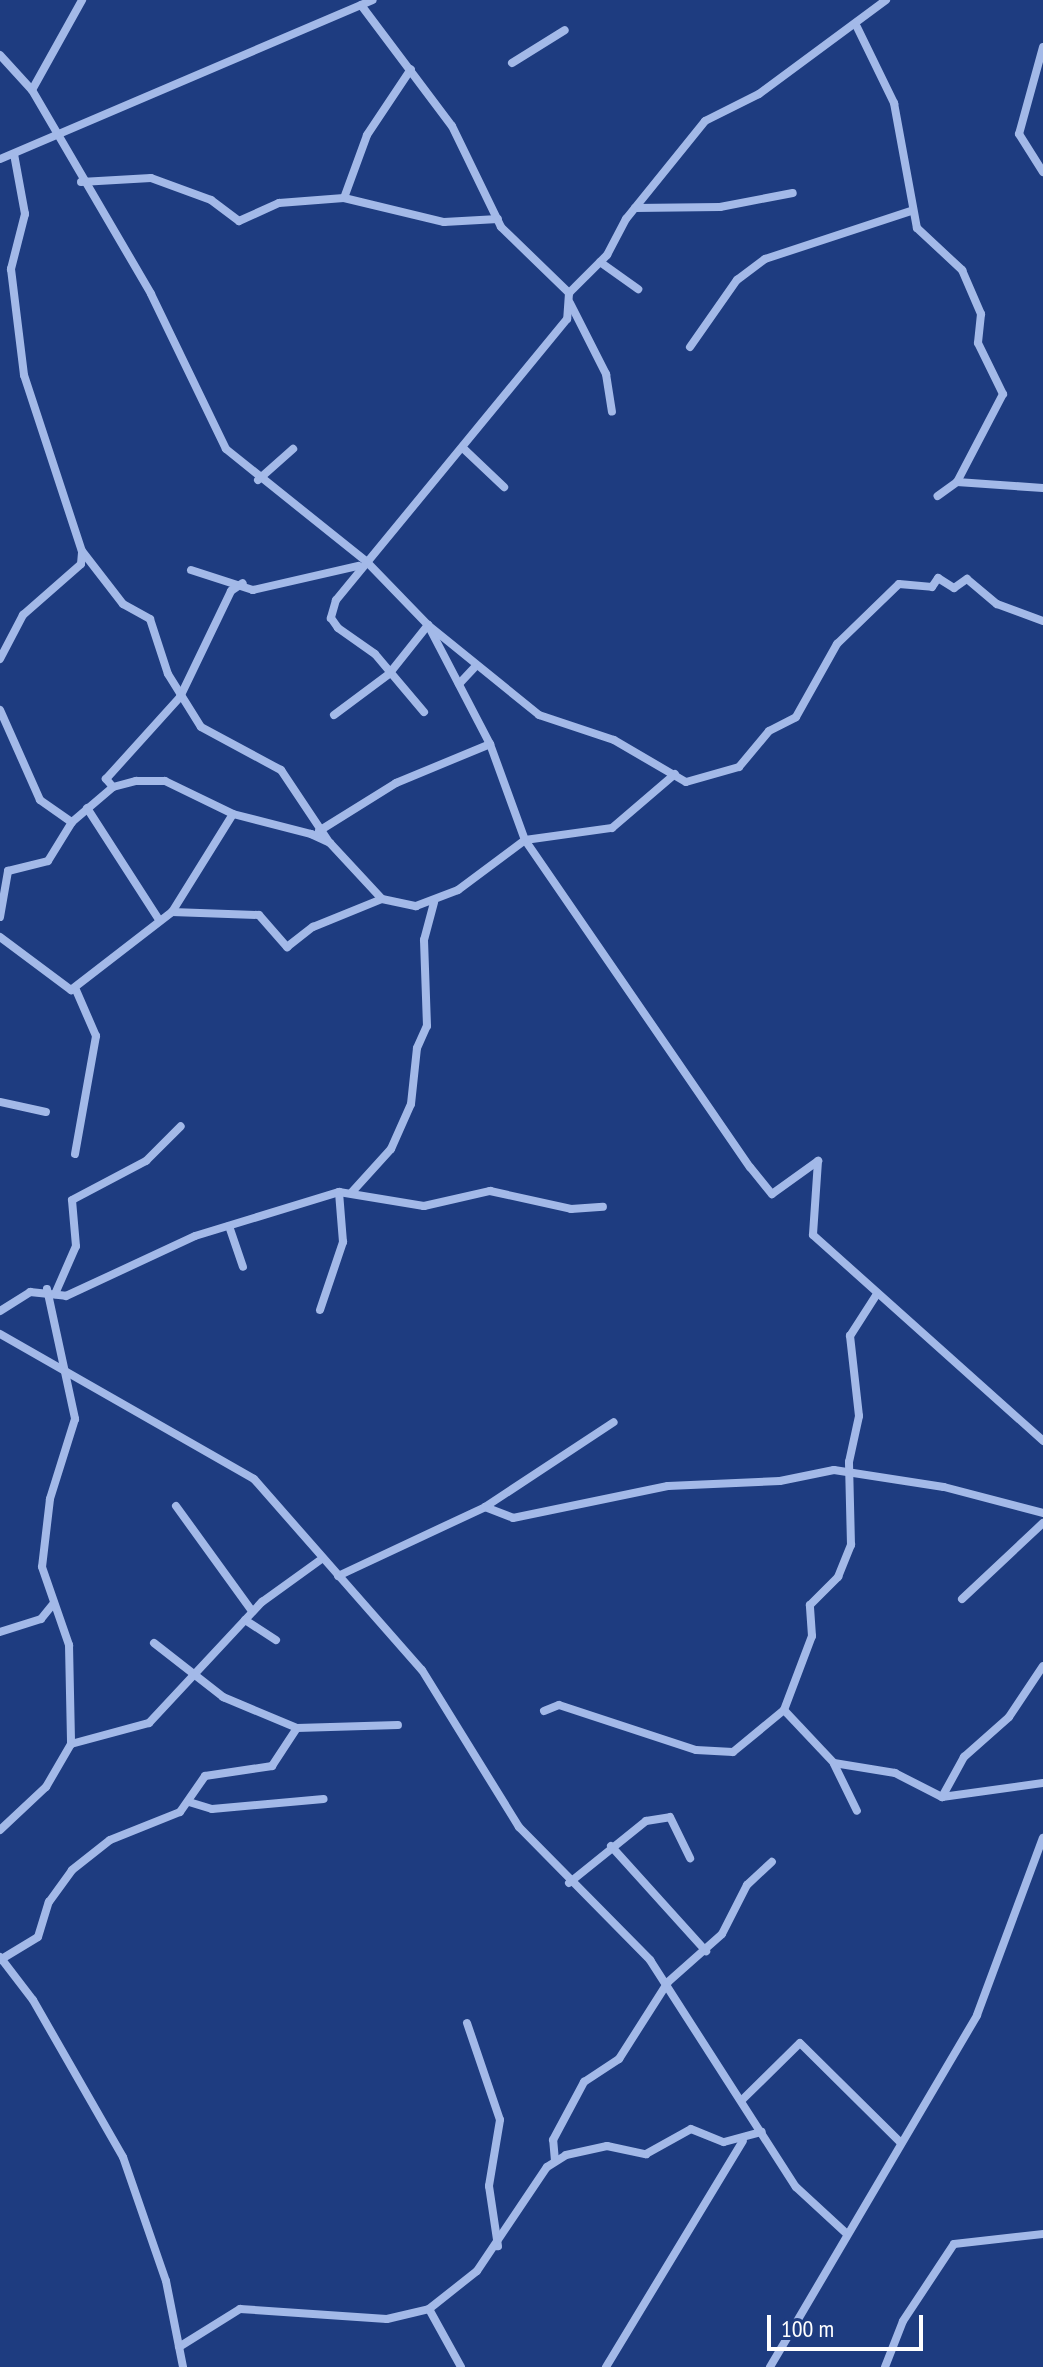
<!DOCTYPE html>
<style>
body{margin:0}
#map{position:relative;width:1043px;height:2367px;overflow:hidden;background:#1e3c80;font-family:"PT Sans Narrow",sans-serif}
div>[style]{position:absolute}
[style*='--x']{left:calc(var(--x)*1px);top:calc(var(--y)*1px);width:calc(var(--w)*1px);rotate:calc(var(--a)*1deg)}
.street>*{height:8px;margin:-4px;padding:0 4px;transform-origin:4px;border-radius:4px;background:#a3b9e8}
span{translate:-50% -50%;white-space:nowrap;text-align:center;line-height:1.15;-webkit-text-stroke:6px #1e3c80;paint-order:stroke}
.scale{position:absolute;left:767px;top:2315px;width:156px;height:36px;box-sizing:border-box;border:4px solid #fff;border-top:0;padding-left:10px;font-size:24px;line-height:28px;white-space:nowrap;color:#fff;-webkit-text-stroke:6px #1e3c80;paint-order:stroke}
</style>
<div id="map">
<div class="street">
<i style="--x:361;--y:5;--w:151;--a:53.1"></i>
<i style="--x:452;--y:126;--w:112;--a:64.1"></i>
<i style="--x:501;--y:227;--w:95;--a:44.1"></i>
<i style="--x:569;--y:293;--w:26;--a:94"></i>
<i style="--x:567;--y:319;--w:364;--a:129.4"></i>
<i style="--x:336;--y:600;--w:19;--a:106"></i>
<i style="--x:331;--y:618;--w:12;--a:55"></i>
<i style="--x:338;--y:628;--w:45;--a:35.1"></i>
<i style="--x:375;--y:654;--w:76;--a:49.8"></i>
<i style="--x:857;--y:27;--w:85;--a:64"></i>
<i style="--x:894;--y:103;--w:127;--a:79.6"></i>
<i style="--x:917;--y:228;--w:62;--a:43"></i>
<i style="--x:962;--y:270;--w:48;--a:66.6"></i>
<i style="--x:981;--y:314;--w:29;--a:96"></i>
<i style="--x:978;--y:343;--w:57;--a:63.9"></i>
<i style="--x:1003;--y:394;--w:99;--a:117.6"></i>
<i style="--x:957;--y:482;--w:24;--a:144"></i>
<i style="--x:1043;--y:47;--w:90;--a:105.4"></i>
<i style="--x:1019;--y:134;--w:45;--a:57.7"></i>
<i style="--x:0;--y:55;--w:47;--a:47.6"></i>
<i style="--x:32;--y:90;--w:236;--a:59.7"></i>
<i style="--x:151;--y:294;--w:172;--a:64.2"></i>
<i style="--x:226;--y:449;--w:179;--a:38.7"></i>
<i style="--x:366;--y:561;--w:89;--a:45.9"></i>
<i style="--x:428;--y:625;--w:134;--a:62.5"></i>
<i style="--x:490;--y:744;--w:102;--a:70"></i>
<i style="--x:525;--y:840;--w:397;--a:55.5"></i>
<i style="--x:750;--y:1167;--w:35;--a:51"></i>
<i style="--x:772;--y:1194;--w:57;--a:-35.7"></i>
<i style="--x:512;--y:63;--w:62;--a:-31.9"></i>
<i style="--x:32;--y:90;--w:103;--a:-60.9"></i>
<i style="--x:14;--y:154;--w:61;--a:79.6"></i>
<i style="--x:25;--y:214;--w:57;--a:104.3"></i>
<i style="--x:11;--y:269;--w:107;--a:83"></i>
<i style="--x:24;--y:375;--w:185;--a:71.8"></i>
<i style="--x:82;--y:551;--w:67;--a:52.3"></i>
<i style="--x:123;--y:604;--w:31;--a:29"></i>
<i style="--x:150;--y:619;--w:58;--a:71.9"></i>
<i style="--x:168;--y:674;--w:62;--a:58.1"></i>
<i style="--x:201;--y:727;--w:91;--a:28.3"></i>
<i style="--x:281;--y:770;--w:87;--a:56.3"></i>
<i style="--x:0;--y:159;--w:405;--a:-23.1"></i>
<i style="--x:81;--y:182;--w:70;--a:-3.3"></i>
<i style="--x:151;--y:178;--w:64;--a:20.1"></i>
<i style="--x:211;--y:200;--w:35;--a:37"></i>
<i style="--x:239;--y:221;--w:44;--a:-24.2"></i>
<i style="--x:279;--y:203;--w:65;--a:-4.4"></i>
<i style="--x:344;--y:198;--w:103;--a:13.5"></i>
<i style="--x:444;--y:222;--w:54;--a:-3.2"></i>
<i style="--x:344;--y:198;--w:67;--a:-69.9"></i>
<i style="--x:367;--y:135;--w:79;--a:-56.3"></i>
<i style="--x:635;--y:208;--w:85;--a:-0.7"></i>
<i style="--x:720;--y:207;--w:74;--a:-10.9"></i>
<i style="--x:600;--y:262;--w:47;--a:35.4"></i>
<i style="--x:569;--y:293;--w:54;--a:-45"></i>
<i style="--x:607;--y:255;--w:41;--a:-62.2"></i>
<i style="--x:626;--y:219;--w:126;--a:-51.1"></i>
<i style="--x:705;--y:121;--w:60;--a:-26.6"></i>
<i style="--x:759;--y:94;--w:158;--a:-36.5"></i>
<i style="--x:570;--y:303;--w:80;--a:63.1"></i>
<i style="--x:606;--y:374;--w:38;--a:81"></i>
<i style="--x:690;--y:347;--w:82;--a:-55"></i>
<i style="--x:737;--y:280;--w:35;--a:-37"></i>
<i style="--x:765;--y:259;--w:154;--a:-18.2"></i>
<i style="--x:465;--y:450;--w:54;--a:43.5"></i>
<i style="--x:258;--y:480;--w:47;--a:-41.5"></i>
<i style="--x:957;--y:482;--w:86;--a:4"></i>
<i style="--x:191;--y:570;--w:65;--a:17.9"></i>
<i style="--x:253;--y:590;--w:108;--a:-12.9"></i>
<i style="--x:0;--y:659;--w:50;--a:-62.4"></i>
<i style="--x:23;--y:615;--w:77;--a:-41.3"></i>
<i style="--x:81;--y:564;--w:12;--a:-85"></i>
<i style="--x:459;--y:684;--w:25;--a:-47"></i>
<i style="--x:0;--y:710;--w:98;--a:66"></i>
<i style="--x:40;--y:800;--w:39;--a:35"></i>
<i style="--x:334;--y:715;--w:69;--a:-36.7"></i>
<i style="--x:389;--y:674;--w:63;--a:-51.5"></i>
<i style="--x:428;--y:625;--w:143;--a:39"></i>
<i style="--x:539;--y:715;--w:79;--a:18.4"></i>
<i style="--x:614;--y:740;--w:83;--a:30.3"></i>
<i style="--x:686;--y:782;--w:55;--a:-15.8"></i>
<i style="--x:739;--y:767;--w:47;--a:-50.2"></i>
<i style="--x:769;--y:731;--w:30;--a:-27"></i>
<i style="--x:796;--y:717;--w:84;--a:-60.7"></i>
<i style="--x:837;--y:644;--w:86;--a:-44.1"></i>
<i style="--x:899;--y:584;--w:33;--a:5"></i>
<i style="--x:932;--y:587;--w:11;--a:-56"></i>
<i style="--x:938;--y:578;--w:19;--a:32"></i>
<i style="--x:954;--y:588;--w:16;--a:-35"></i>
<i style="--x:967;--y:579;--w:39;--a:40"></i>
<i style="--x:997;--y:604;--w:49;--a:20.3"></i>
<i style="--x:113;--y:787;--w:11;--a:-131"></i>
<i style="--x:106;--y:779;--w:110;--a:-47.9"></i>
<i style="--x:180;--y:697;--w:118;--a:-64.3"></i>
<i style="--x:231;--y:591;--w:14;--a:-34"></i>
<i style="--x:87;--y:808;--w:131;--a:57.2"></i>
<i style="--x:319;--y:831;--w:91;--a:-31.9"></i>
<i style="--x:396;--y:783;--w:102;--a:-22.5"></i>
<i style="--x:172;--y:912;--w:115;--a:-58.1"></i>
<i style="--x:0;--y:917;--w:47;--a:-80.1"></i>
<i style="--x:8;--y:871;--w:41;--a:-14"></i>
<i style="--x:48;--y:861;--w:46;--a:-58.4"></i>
<i style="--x:72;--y:822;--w:54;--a:-40.5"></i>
<i style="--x:113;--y:787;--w:24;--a:-15"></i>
<i style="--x:136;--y:781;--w:29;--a:0"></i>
<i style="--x:165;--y:781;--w:76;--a:25.9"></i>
<i style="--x:233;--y:814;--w:81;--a:14.4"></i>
<i style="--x:311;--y:834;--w:21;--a:25"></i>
<i style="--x:330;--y:843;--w:76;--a:47.1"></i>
<i style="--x:382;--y:899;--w:35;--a:12"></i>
<i style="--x:416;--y:906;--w:45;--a:-20.9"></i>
<i style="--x:458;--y:890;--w:84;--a:-36.7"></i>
<i style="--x:525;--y:840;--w:88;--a:-7.9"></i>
<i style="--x:612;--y:828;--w:83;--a:-40.6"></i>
<i style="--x:0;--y:937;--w:89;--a:36.7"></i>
<i style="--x:71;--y:990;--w:128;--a:-37.7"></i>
<i style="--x:172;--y:912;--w:87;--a:2"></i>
<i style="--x:259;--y:915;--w:43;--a:48.8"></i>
<i style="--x:287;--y:947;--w:33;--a:-38"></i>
<i style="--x:313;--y:927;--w:74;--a:-22.1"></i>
<i style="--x:0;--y:1102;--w:47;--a:12.3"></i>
<i style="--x:75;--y:1154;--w:120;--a:-79.9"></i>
<i style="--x:96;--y:1036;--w:50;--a:-113.5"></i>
<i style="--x:818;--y:1161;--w:74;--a:93.9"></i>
<i style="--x:813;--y:1235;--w:309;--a:41.8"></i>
<i style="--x:352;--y:1192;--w:58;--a:-47.8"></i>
<i style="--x:391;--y:1149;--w:49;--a:-66"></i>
<i style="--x:411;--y:1104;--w:56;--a:-83.9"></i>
<i style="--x:417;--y:1048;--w:24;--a:-66"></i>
<i style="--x:427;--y:1026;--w:86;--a:-92"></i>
<i style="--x:424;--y:940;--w:39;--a:-75"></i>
<i style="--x:229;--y:1226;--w:43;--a:71.1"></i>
<i style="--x:47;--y:1289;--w:133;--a:77.8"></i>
<i style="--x:75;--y:1419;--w:84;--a:107.4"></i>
<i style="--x:50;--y:1499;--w:68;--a:96.7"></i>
<i style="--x:42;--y:1567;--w:83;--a:70.9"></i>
<i style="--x:69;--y:1645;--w:99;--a:88.8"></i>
<i style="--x:55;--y:1294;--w:52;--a:-66.4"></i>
<i style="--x:76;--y:1246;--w:46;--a:-95"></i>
<i style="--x:72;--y:1200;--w:84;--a:-27.8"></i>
<i style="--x:146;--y:1161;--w:49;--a:-45"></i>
<i style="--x:320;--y:1310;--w:72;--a:-71.3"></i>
<i style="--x:343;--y:1242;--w:50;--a:-94.6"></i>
<i style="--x:0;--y:1311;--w:36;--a:-32"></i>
<i style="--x:30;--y:1292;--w:36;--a:6"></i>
<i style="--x:66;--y:1296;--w:142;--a:-24.9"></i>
<i style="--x:195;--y:1236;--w:151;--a:-17"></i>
<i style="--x:339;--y:1192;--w:86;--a:9.4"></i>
<i style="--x:424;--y:1206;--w:68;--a:-12.8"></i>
<i style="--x:490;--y:1191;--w:83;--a:12.5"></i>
<i style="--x:571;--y:1209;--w:32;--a:-4"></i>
<i style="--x:0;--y:1334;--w:292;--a:29.7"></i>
<i style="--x:254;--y:1479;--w:254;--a:48.7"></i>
<i style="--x:422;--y:1670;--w:185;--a:58.3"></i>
<i style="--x:519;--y:1827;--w:187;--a:45.4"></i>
<i style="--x:650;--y:1960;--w:270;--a:57.3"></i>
<i style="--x:796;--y:2187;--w:69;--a:42.7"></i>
<i style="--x:176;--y:1506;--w:130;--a:54.1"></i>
<i style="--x:485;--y:1507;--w:30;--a:21"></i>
<i style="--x:513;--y:1518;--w:158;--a:-11.7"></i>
<i style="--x:668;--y:1486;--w:112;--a:-2.6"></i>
<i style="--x:780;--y:1481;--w:55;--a:-11.5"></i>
<i style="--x:834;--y:1470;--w:111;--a:8.8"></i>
<i style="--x:944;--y:1487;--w:102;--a:14.7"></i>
<i style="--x:338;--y:1576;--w:162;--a:-25.1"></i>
<i style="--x:485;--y:1507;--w:154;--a:-33.4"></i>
<i style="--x:962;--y:1599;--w:111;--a:-43.2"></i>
<i style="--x:245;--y:1620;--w:37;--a:33"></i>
<i style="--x:0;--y:1632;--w:43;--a:-17.6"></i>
<i style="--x:41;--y:1619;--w:19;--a:-51"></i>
<i style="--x:154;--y:1643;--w:88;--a:38"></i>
<i style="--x:223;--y:1697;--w:80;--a:22.7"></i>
<i style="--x:297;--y:1728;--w:101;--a:-1.7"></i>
<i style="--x:784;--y:1710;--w:73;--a:46.7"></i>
<i style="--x:834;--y:1763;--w:62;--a:9.3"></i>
<i style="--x:895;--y:1773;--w:53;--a:27.1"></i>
<i style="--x:942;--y:1797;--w:102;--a:-7.9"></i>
<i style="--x:544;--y:1711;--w:16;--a:-22"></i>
<i style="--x:559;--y:1705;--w:144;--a:18.2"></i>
<i style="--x:696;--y:1750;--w:37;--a:3"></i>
<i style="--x:733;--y:1752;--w:66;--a:-39.5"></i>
<i style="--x:784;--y:1710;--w:79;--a:-69.3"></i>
<i style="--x:812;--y:1636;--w:31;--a:-94"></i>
<i style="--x:810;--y:1605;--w:40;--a:-45"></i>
<i style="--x:838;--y:1577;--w:35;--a:-68"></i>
<i style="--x:851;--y:1545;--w:83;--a:-91.4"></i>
<i style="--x:849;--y:1462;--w:47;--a:-77.7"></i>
<i style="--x:859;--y:1416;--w:81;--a:-96.4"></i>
<i style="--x:850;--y:1336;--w:50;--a:-57.3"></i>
<i style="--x:834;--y:1764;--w:52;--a:63.9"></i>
<i style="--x:942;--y:1797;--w:46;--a:-61.2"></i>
<i style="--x:964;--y:1757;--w:60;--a:-41.6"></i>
<i style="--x:1009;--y:1717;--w:61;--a:-56.3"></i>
<i style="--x:189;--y:1802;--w:24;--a:17"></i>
<i style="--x:212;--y:1809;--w:112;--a:-5.1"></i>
<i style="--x:0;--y:1830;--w:63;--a:-43.1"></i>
<i style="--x:46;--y:1787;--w:50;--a:-59.8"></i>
<i style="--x:71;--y:1744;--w:81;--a:-15.1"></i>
<i style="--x:149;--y:1723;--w:166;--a:-47"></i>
<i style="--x:262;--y:1602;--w:75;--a:-35.8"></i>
<i style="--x:611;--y:1846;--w:142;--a:47.9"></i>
<i style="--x:569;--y:1883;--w:99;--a:-38.8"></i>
<i style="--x:646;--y:1821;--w:24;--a:-9"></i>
<i style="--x:670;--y:1817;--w:46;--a:64"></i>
<i style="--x:0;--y:1957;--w:54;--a:52.5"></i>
<i style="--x:33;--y:2000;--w:181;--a:60.2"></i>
<i style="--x:123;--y:2157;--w:131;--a:70.9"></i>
<i style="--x:166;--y:2281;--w:88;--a:78.8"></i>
<i style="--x:0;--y:1960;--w:44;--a:-31.2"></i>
<i style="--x:38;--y:1937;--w:37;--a:-73"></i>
<i style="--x:49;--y:1902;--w:39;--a:-54"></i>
<i style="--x:72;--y:1870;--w:48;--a:-38.3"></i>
<i style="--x:110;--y:1840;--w:75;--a:-21.8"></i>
<i style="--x:180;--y:1812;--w:44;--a:-55.2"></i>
<i style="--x:205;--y:1776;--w:68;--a:-8.5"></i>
<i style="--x:272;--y:1766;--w:45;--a:-56.7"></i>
<i style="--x:467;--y:2023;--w:102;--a:71.2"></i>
<i style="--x:500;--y:2120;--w:67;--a:99.5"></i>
<i style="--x:489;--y:2186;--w:61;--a:81.5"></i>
<i style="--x:742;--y:2100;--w:81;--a:-44.5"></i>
<i style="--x:800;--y:2043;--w:142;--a:44.7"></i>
<i style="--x:555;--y:2161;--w:21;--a:-95"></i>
<i style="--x:553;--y:2140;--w:66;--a:-61.9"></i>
<i style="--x:584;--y:2082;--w:42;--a:-33.3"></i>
<i style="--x:619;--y:2059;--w:91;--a:-57.5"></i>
<i style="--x:668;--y:1982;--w:72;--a:-41.6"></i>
<i style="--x:722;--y:1934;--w:55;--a:-63"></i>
<i style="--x:747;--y:1885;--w:34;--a:-43"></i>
<i style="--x:429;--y:2309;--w:66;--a:61.1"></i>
<i style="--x:179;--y:2347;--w:72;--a:-31.9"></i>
<i style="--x:240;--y:2309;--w:147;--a:3.9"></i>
<i style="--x:387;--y:2319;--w:43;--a:-13.4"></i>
<i style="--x:429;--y:2309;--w:61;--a:-38.4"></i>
<i style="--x:477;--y:2271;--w:125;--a:-56.1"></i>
<i style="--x:547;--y:2167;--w:22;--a:-32"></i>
<i style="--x:566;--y:2155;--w:42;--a:-12.4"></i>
<i style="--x:607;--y:2146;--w:40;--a:12"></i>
<i style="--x:646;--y:2154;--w:51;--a:-29.1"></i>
<i style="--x:691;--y:2129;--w:35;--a:22"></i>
<i style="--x:724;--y:2142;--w:39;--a:-15"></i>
<i style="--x:606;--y:2367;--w:264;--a:-58.8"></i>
<i style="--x:770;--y:2367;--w:408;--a:-59.5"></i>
<i style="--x:977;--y:2015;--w:189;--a:-69.6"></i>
<i style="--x:885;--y:2367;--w:49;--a:-68.6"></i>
<i style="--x:903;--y:2321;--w:92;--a:-56.5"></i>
<i style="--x:954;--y:2244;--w:90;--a:-6.4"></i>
</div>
<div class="scale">100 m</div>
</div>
